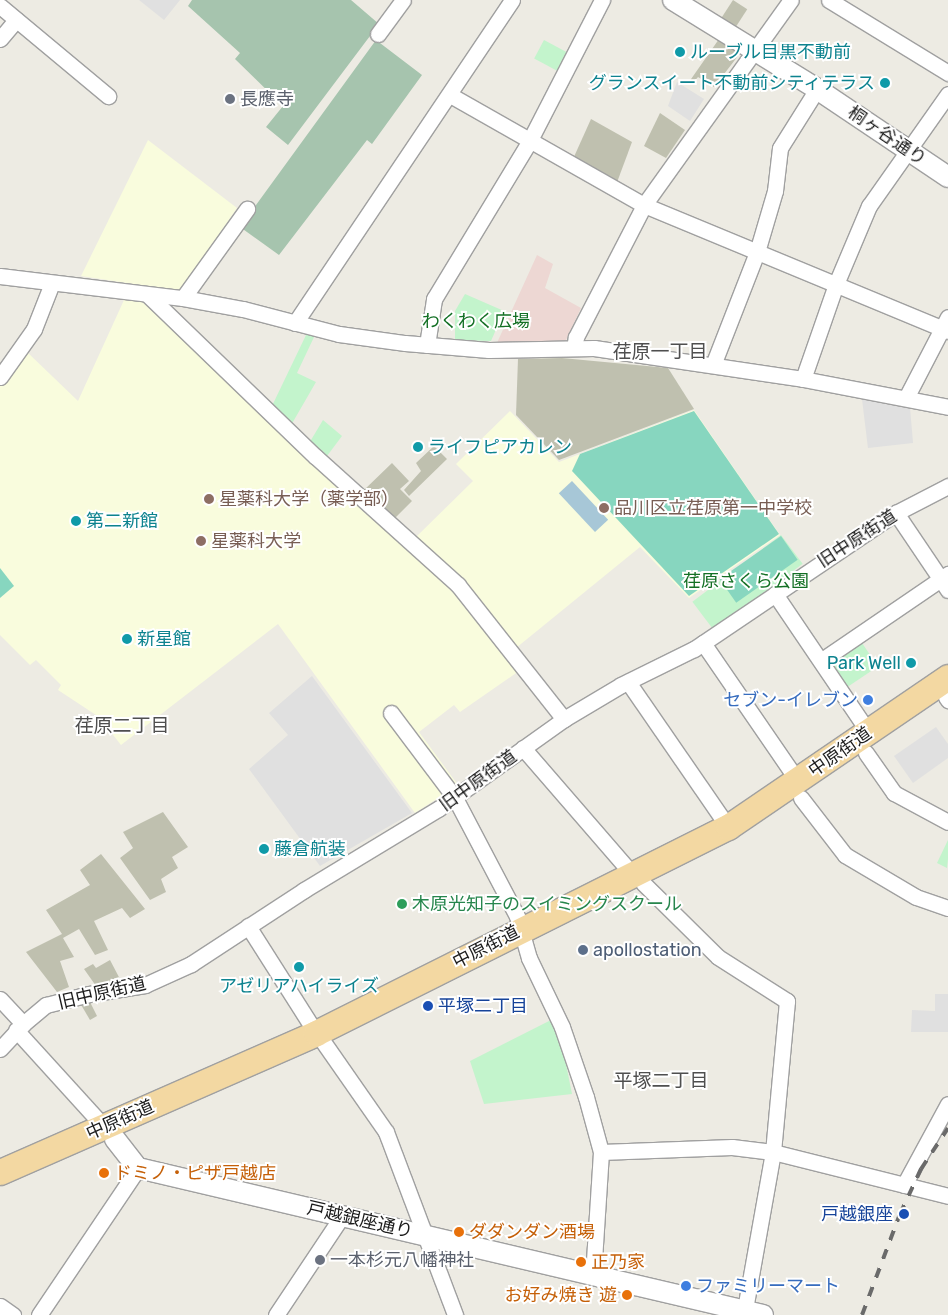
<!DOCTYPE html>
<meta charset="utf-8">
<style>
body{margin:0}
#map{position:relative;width:948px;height:1315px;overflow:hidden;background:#edebe3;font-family:Rubik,"Noto Sans JP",sans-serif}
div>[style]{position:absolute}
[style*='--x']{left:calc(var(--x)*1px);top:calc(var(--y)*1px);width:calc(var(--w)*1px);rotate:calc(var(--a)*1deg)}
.commercial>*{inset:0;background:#edd7d3}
.education>*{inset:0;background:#f9fcdd}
.construction>*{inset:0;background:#bfc0af;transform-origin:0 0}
.cemetery>*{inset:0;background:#a6c4ae}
.park>*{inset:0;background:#c3f4cc;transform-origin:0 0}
.pitch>*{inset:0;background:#87d6bf;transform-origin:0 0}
.parking>*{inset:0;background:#e0e0e0}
.water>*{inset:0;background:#a7c7d7;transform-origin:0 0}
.roads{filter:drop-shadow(1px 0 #a0a0a0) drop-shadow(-1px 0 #a0a0a0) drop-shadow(0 1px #a0a0a0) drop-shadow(0 -1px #a0a0a0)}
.minor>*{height:15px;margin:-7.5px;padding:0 7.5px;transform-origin:7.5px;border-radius:7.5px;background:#fff}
.tertiary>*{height:20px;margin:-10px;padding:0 10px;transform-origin:10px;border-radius:10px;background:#fff}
.primary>*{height:25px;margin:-12.5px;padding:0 12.5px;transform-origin:12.5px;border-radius:12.5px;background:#f3d8a2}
.rail>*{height:4px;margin-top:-2px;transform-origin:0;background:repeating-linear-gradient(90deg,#6a6a6a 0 10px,transparent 0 20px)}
.dots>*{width:14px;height:14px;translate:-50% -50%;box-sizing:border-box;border:2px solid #fff;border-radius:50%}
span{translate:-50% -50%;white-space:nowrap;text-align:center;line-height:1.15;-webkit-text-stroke:4px #fff;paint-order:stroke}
.culture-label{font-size:18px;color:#0d838f}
.left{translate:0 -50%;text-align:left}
.right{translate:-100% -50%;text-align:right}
.worship-label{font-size:18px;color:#5b616d}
.street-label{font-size:18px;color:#1c1c1c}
.park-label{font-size:18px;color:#147025}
.education-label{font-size:18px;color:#785e54}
.shop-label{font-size:18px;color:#366cbe}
.leisure-label{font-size:18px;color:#27864d}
.service-label{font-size:18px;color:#4e5e75}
.transit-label{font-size:18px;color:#164399}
.food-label{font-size:18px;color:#c56008}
.neighbourhood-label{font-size:19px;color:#4f4f4f}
</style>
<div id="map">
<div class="commercial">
<i style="clip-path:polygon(537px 255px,553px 264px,545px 288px,581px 308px,565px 342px,496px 345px)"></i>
</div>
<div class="education">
<i style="clip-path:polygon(148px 140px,237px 208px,180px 291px,81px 276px)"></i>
<i style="clip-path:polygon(124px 300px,149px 301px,367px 515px,375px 515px,454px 587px,519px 671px,460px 712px,454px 705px,419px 732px,458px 785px,415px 813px,278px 624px,121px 745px,99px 717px,58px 690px,61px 685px,36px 660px,30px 665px,0 635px,0 385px,26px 351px,78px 401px)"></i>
<i style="clip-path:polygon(694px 410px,780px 535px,689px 598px,640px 547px,516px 648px,415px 538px,473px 481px,456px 464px,510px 411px,559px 462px)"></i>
</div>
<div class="construction">
<i style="left:733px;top:0;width:17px;height:22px;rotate:33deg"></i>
<i style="clip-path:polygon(719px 39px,737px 50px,738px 56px,714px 87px,698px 77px,692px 84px,689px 82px)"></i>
<i style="clip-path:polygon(660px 113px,685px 130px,666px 158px,644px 146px)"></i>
<i style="clip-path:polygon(591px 119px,632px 142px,616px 185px,573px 159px)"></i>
<i style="clip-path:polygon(562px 358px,668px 368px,694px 409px,559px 460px,516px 415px,518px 359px)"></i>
<i style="clip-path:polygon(434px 446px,447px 459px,409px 496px,404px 490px,421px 471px,416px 463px)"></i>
<i style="clip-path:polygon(392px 463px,409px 481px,400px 489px,412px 501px,394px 519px,363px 491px)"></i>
<i style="clip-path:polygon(163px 812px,188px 847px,172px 857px,178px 868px,161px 879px,166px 892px,150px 900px,120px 858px,133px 848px,123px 832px)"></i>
<i style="clip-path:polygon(101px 854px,145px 909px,130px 918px,122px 908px,94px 921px,108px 950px,95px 955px,79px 929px,63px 938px,74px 957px,60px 961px,69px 987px,57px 992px,26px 952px,62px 934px,46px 910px,90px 885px,80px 870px)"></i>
<i style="clip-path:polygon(110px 960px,121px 981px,96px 986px,84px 969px,93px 964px,96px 968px)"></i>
<i style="clip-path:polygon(90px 1002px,97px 1016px,90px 1020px,80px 1003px)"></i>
</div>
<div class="cemetery">
<i style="clip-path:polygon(192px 0,351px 0,379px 24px,288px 145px,266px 127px,283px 106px,235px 59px,240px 53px,188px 6px)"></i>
<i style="clip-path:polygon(376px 40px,422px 75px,372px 144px,367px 140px,279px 255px,240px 227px)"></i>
</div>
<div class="park">
<i style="left:544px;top:40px;width:27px;height:21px;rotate:28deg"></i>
<i style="clip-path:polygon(465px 294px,504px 311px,491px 341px,455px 340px,455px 311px)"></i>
<i style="clip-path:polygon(307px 333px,315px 335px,297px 373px,316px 382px,290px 427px,271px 408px)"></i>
<i style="clip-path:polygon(323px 420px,342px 436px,324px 460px,308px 445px)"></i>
<i style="left:781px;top:535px;width:36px;height:111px;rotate:53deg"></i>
<i style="left:860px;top:640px;width:32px;height:39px;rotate:56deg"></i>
<i style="clip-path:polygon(948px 840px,948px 859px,947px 868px,937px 863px)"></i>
<i style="clip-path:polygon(551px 1020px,561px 1039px,572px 1094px,484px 1104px,470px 1061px)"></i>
</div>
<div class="pitch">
<i style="clip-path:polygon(694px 411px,779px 534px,689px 596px,572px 471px,580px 454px)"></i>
<i style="left:781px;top:536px;width:29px;height:75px;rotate:55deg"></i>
<i style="clip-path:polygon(0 568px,14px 586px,0 598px)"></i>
</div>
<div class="parking">
<i style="clip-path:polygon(139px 0,180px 0,164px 20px)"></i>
<i style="clip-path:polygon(677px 82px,704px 99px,690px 121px,668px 106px)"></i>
<i style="clip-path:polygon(862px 399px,910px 408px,913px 443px,868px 448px)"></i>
<i style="clip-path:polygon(312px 676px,412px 813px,320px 866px,249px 769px,288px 735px,269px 713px)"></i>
<i style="clip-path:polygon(936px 727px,948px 744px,948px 758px,913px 783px,894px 756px)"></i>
<i style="clip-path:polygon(935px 994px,948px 994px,948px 1032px,911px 1032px,912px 1010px,935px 1011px)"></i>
</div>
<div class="water">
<i style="left:572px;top:481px;width:53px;height:18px;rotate:47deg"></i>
</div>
<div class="roads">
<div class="minor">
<i style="--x:829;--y:0;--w:140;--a:31.5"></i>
<i style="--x:0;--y:6;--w:141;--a:39.8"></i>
<i style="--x:378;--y:34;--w:42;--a:-53.7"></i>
<i style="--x:0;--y:39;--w:25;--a:-50"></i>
<i style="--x:450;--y:95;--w:223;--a:29.6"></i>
<i style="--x:644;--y:205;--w:329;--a:22.5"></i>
<i style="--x:0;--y:276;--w:184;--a:6.9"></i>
<i style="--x:183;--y:298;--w:61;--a:10.4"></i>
<i style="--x:243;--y:309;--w:99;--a:14.6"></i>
<i style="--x:339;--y:334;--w:67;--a:7.8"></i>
<i style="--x:405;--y:343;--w:84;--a:4.8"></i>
<i style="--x:489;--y:350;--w:105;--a:-1.1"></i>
<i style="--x:594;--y:348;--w:211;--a:8.4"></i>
<i style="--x:803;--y:379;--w:148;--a:10.9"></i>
<i style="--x:148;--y:295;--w:233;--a:44"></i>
<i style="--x:316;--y:457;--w:191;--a:42"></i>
<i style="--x:458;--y:585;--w:171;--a:51.7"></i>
<i style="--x:183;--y:298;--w:110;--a:-54.3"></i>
<i style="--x:295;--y:323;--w:389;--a:-56.1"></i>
<i style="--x:427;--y:345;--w:47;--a:-81.3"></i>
<i style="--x:434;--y:299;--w:184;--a:-58.8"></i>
<i style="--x:529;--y:142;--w:160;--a:-62.8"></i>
<i style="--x:574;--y:348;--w:11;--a:-80"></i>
<i style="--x:576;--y:337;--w:148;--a:-62.7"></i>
<i style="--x:644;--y:205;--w:252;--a:-54.4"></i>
<i style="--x:713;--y:365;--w:121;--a:-68.7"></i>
<i style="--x:757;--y:252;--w:64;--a:-73.6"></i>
<i style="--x:775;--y:191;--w:43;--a:-83.4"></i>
<i style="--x:780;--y:148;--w:70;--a:-57.9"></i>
<i style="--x:0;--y:377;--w:59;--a:-54.7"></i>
<i style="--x:34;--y:329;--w:49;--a:-68.6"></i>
<i style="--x:803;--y:379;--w:101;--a:-70.8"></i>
<i style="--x:836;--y:284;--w:85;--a:-67.1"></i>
<i style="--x:869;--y:206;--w:137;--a:-54.8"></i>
<i style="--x:906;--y:398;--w:91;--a:-62.6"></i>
<i style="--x:896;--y:513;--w:93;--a:56"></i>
<i style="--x:775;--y:594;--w:168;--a:55.9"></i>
<i style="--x:703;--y:643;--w:168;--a:55.5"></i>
<i style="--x:822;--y:660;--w:153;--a:-34.3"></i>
<i style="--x:628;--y:682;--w:176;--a:55.4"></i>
<i style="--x:946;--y:697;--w:4;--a:56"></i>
<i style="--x:391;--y:713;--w:106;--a:53"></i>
<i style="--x:455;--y:798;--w:133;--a:62.3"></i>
<i style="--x:517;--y:916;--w:44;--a:74.1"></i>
<i style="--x:529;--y:958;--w:76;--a:64.4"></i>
<i style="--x:562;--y:1027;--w:74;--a:71.1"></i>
<i style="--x:586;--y:1097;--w:57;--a:74.7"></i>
<i style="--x:601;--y:1152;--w:124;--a:93.7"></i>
<i style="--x:523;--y:748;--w:167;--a:49.1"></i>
<i style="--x:866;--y:753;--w:49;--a:55"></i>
<i style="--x:894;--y:793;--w:61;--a:28.2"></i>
<i style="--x:801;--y:798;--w:72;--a:52.3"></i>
<i style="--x:845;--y:855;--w:82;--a:30.6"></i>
<i style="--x:916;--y:897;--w:34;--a:19"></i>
<i style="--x:643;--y:883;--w:105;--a:44.6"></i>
<i style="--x:718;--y:957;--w:82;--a:32.5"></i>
<i style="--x:787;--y:1001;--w:152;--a:95.3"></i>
<i style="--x:773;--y:1152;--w:166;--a:100.1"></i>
<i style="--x:248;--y:926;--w:127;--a:57.6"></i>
<i style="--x:0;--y:999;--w:34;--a:47"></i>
<i style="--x:16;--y:1030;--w:137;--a:47.7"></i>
<i style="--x:324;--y:1043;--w:108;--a:55.1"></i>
<i style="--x:386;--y:1132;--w:196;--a:69.3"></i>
<i style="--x:0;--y:1049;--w:34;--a:-47"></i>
<i style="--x:23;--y:1024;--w:30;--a:-40"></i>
<i style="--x:46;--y:1005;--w:44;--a:-14.3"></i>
<i style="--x:89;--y:994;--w:57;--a:-9.1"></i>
<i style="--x:145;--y:985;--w:51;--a:-24.5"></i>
<i style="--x:191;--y:964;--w:135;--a:-33.2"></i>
<i style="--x:304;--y:890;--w:157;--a:-31.2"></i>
<i style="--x:438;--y:809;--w:155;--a:-35.5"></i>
<i style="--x:564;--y:719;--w:66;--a:-30.8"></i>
<i style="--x:621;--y:685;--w:81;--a:-26.3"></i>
<i style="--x:694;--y:649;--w:244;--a:-34"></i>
<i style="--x:896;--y:513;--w:59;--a:-27.4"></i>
<i style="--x:601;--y:1152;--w:131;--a:-2.2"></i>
<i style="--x:732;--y:1147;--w:41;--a:7"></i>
<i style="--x:773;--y:1152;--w:180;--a:14.1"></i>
<i style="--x:904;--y:1185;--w:92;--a:-61.5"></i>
<i style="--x:0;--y:1306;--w:16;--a:35"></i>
<i style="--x:39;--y:1315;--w:177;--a:-56"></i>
<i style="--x:276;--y:1315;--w:119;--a:-56.3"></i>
</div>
<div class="tertiary">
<i style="--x:673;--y:0;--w:169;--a:31.7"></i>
<i style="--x:817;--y:89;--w:158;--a:33.9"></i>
<i style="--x:115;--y:1139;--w:37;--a:52"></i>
<i style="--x:138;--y:1168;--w:642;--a:13.24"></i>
</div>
<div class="primary">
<i style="--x:0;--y:1172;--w:345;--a:-23.7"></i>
<i style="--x:316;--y:1033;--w:461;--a:-26.6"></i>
<i style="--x:728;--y:827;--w:266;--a:-34.3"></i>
</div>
</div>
<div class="rail">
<i style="--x:862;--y:1315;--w:108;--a:-69.4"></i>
<i style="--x:900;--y:1214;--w:50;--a:-65"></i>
<i style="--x:921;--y:1169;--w:49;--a:-56.6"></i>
</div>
<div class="dots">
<i style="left:680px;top:52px;background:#0f9aa8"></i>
<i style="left:885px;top:83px;background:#0f9aa8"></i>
<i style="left:230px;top:99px;background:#6b7280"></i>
<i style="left:418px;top:447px;background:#0f9aa8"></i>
<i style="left:209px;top:499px;background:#8d6e63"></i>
<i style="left:604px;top:508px;background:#8d6e63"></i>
<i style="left:76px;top:521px;background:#0f9aa8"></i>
<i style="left:201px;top:541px;background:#8d6e63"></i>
<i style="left:127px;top:639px;background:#0f9aa8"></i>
<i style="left:911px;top:663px;background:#0f9aa8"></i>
<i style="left:868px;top:700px;background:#3f7fe0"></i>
<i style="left:264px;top:849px;background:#0f9aa8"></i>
<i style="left:402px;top:904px;background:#2e9e5b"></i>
<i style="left:583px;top:950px;background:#5c6f8a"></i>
<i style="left:299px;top:967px;background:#0f9aa8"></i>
<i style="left:428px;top:1006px;background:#1a4fb4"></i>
<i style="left:104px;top:1173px;background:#e8710a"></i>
<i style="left:904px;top:1214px;background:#1a4fb4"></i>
<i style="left:459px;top:1232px;background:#e8710a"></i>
<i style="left:320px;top:1260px;background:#6b7280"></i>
<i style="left:581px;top:1262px;background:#e8710a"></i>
<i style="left:686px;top:1286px;background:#3f7fe0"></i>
<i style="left:627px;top:1295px;background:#e8710a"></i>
</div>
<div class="culture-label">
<span class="left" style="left:690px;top:52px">ルーブル目黒不動前</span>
<span class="right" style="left:875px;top:83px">グランスイート不動前シティテラス</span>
<span class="left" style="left:428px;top:447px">ライフピアカレン</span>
<span class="left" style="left:86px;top:521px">第二新館</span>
<span class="left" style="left:137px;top:639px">新星館</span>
<span class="right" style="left:901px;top:663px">Park Well</span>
<span class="left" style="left:274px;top:849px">藤倉航装</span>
<span style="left:299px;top:986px">アゼリアハイライズ</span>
</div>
<div class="worship-label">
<span class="left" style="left:240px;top:99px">長應寺</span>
<span class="left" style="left:330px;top:1260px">一本杉元八幡神社</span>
</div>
<div class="street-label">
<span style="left:887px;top:136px;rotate:34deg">桐ヶ谷通り</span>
<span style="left:857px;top:539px;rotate:-33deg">旧中原街道</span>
<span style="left:840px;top:752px;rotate:-35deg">中原街道</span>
<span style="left:478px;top:781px;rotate:-36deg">旧中原街道</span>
<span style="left:486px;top:947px;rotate:-27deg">中原街道</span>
<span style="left:102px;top:993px;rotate:-13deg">旧中原街道</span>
<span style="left:120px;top:1120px;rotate:-24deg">中原街道</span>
<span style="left:360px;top:1220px;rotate:13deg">戸越銀座通り</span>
</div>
<div class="park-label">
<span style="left:476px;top:321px">わくわく広場</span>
<span style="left:746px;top:581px">荏原さくら公園</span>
</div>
<div class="education-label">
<span class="left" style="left:219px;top:499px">星薬科大学（薬学部）</span>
<span class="left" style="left:614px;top:508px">品川区立荏原第一中学校</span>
<span class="left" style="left:211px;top:541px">星薬科大学</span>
</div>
<div class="shop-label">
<span class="right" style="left:858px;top:700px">セブン-イレブン</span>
<span class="left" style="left:696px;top:1286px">ファミリーマート</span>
</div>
<div class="leisure-label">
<span class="left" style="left:412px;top:904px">木原光知子のスイミングスクール</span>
</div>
<div class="service-label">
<span class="left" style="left:593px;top:950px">apollostation</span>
</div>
<div class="transit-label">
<span class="left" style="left:438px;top:1006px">平塚二丁目</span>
<span class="right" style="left:893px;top:1214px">戸越銀座</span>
</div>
<div class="food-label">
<span class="left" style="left:114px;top:1173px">ドミノ・ピザ戸越店</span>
<span class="left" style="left:469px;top:1232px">ダダンダン酒場</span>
<span class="left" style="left:591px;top:1262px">正乃家</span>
<span class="right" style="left:617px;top:1295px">お好み焼き 遊</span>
</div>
<div class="neighbourhood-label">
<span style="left:660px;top:352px">荏原一丁目</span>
<span style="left:122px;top:726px">荏原二丁目</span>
<span style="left:661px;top:1081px">平塚二丁目</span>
</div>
</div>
